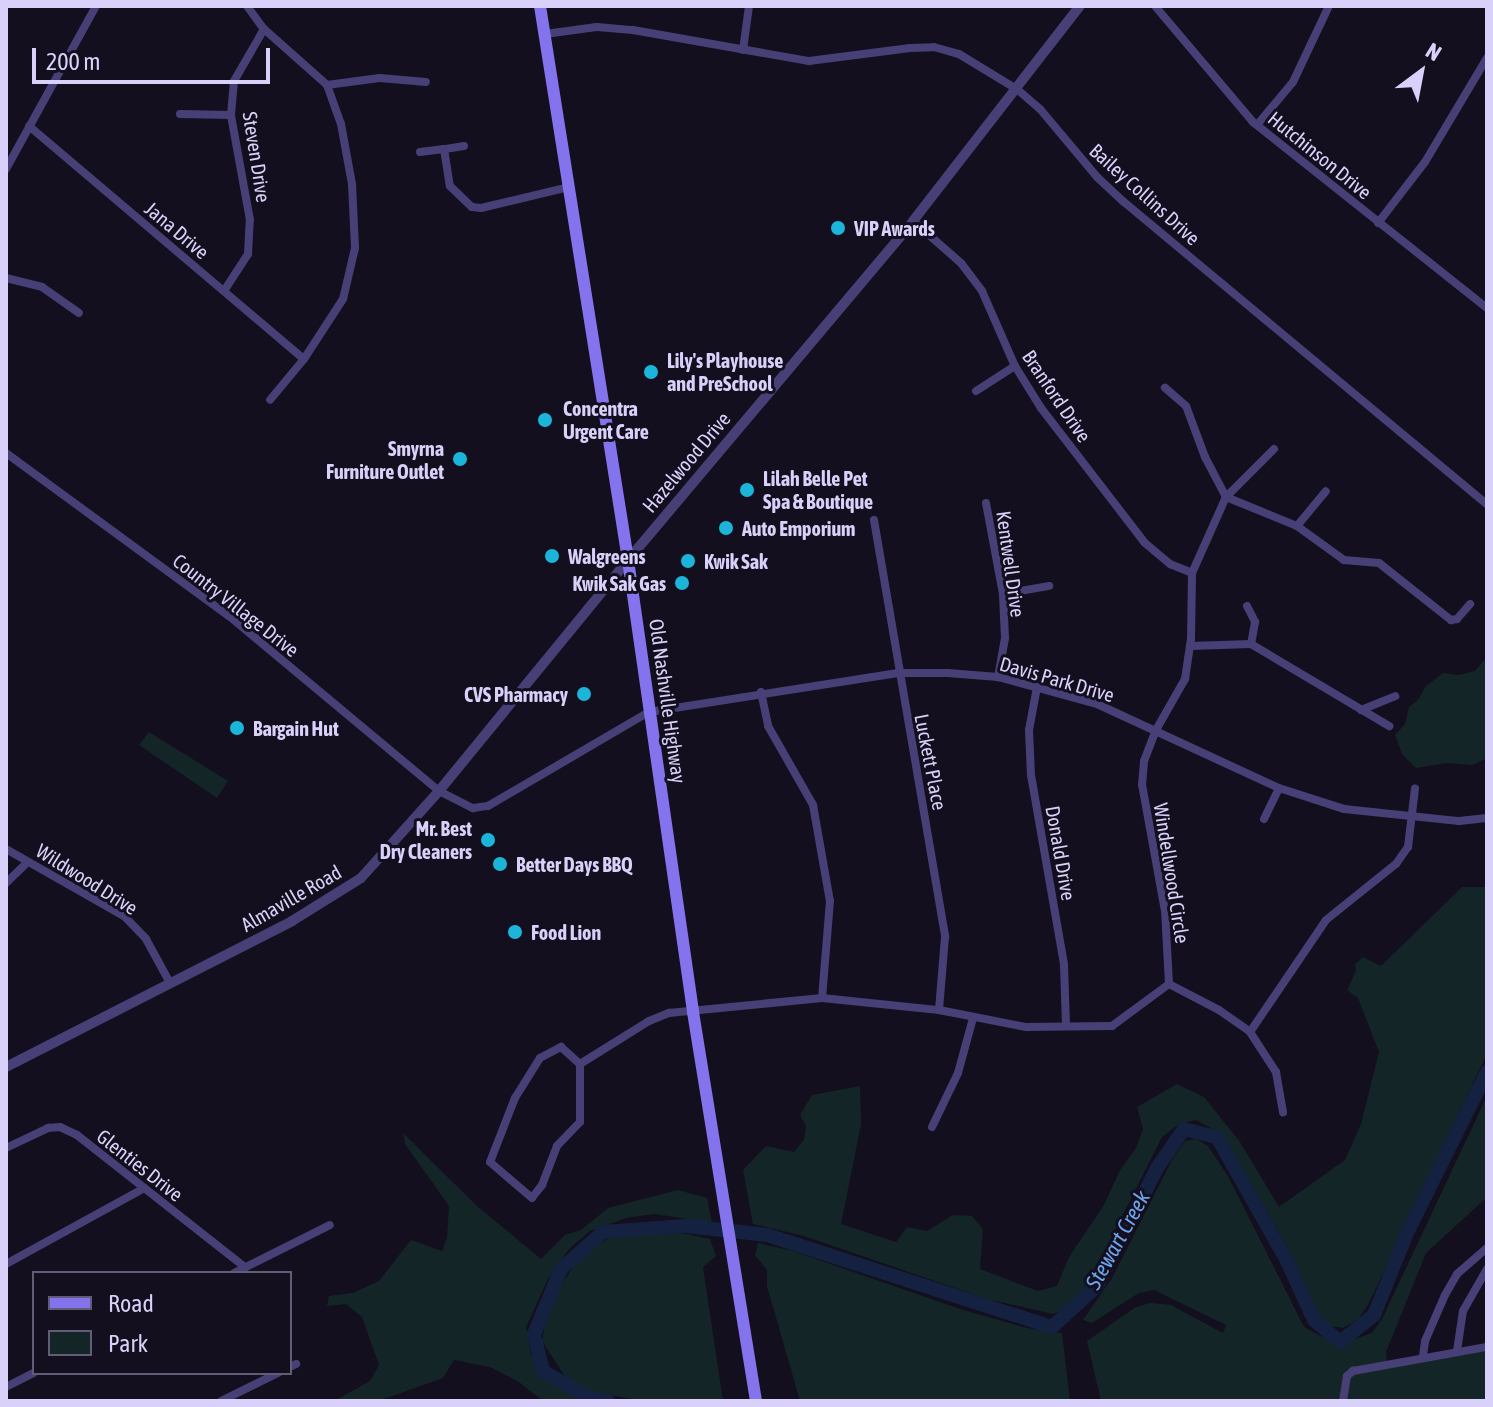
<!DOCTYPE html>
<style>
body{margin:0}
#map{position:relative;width:1493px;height:1407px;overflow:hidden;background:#130f1e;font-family:"Asap Condensed",sans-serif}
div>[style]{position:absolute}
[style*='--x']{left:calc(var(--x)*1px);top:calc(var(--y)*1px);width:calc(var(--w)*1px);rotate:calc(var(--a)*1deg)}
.green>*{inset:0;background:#132527}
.river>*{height:14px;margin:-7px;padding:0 7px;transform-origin:7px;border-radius:7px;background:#152141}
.minor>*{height:8px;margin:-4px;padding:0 4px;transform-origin:4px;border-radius:4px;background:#474077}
.tertiary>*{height:10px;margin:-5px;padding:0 5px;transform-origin:5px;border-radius:5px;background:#474077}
.secondary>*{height:12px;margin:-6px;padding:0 6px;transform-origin:6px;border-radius:6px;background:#8374ed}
.dots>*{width:22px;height:22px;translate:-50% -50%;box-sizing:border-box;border:4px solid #130f1e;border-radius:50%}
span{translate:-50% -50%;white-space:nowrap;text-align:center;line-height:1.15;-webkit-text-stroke:6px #130f1e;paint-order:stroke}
.street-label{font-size:20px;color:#d9d1f9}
.poi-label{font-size:20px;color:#d9d1f9;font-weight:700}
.left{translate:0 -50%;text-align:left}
.right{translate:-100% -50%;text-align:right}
.water-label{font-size:22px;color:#6ca5ec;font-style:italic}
.frame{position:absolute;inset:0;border:8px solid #d9d1f9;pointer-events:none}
.legend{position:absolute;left:32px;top:1271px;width:260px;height:104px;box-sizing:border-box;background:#130f1e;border:2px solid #625d76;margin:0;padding:10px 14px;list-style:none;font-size:24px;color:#d9d1f9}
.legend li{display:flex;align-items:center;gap:16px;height:40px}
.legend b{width:40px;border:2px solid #625d76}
.north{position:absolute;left:1381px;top:32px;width:80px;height:80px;-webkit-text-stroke:6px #130f1e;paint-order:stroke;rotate:32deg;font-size:22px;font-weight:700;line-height:32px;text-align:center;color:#d9d1f9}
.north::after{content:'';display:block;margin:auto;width:28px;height:36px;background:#d9d1f9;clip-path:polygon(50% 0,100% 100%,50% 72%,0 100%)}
.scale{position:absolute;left:32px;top:48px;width:238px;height:36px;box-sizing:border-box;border:4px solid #d9d1f9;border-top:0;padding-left:10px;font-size:24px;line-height:28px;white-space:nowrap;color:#d9d1f9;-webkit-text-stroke:6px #130f1e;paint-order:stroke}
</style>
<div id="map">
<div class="green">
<i style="clip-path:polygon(1487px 657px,1487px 758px,1473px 765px,1447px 763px,1416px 768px,1402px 754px,1395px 735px,1405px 724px,1409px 707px,1418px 700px,1426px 686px,1443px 673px,1459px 675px,1475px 671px)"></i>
<i style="clip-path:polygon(149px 732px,228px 781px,217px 798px,139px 745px)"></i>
<i style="clip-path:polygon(1462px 887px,1487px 887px,1487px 1054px,1368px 1305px,1358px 1319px,1343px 1328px,1330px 1326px,1316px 1314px,1284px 1241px,1243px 1170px,1218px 1132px,1196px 1120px,1179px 1124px,1162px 1137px,1095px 1270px,1091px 1285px,1070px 1307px,1053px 1314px,987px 1299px,804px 1236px,753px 1224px,743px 1170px,766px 1146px,794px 1152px,804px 1140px,806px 1126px,800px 1115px,812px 1095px,860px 1086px,861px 1124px,841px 1224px,896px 1242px,907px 1227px,927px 1231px,953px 1215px,972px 1216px,983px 1229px,980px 1269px,1038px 1291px,1057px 1286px,1069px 1257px,1104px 1205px,1120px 1170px,1136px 1148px,1143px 1129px,1137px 1107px,1177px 1084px,1204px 1097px,1240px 1142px,1279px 1207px,1345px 1160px,1361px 1124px,1379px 1052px,1358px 998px,1347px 990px,1356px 971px,1355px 964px,1363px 957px,1381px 966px)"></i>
<i style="clip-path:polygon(1487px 1096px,1485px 1199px,1426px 1253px,1386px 1352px,1387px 1363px,1487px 1347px,1487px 1401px,1101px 1401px,1087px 1341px,1136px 1307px,1150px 1303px,1171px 1305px,1223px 1333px,1226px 1325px,1154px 1290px,1139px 1293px,1092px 1323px,1083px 1320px,1112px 1278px,1173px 1158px,1185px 1141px,1196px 1139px,1208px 1146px,1228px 1176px,1304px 1327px,1338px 1345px,1372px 1333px,1382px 1319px)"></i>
<i style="clip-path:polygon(403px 1133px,476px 1205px,541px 1259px,565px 1235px,581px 1230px,608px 1208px,678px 1190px,707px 1198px,712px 1223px,655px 1214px,626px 1218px,590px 1231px,569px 1249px,548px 1279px,526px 1327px,531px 1355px,549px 1380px,580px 1401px,543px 1401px,519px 1382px,490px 1367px,454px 1360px,443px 1378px,378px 1401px,334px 1401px,370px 1381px,379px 1365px,362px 1317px,346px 1304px,327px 1306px,329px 1296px,353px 1293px,379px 1281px,411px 1240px,442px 1251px,447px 1238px,449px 1206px,405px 1144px)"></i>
<i style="clip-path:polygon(676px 1232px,710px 1239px,716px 1256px,703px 1267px,723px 1401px,644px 1401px,585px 1391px,566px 1378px,542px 1341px,546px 1316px,561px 1285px,580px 1257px,609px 1238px)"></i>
<i style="clip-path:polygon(758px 1243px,793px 1251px,960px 1309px,1027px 1328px,1062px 1333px,1070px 1401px,800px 1401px,767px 1286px,767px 1270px,755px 1255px)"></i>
</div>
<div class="river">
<i style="--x:608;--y:1401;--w:21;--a:-169"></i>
<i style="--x:587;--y:1397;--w:51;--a:-149.4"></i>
<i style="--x:543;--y:1371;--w:38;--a:-104"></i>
<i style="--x:534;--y:1334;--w:70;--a:-67.4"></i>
<i style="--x:561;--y:1269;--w:56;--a:-41.4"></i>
<i style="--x:603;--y:1232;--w:83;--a:-4.1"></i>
<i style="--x:686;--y:1226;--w:81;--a:6.3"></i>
<i style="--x:767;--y:1235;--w:299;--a:17.9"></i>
<i style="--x:1052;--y:1327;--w:61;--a:-42.3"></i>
<i style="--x:1097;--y:1286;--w:132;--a:-63"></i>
<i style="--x:1157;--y:1168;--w:47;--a:-55.3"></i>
<i style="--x:1184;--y:1129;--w:34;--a:14"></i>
<i style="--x:1217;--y:1137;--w:140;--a:60.5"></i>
<i style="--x:1286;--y:1259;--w:67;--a:65.3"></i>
<i style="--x:1314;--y:1320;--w:34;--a:40"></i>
<i style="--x:1340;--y:1342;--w:43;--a:-38.5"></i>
<i style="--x:1374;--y:1315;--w:88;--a:-68.1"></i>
<i style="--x:1407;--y:1233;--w:180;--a:-63.6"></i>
</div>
<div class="minor">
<i style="--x:247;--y:6;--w:29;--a:54"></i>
<i style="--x:264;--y:29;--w:84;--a:41.6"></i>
<i style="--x:327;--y:85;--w:41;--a:70.3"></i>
<i style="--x:341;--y:124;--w:61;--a:79.6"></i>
<i style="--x:352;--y:184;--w:64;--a:87.3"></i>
<i style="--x:355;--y:248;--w:52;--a:103.2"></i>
<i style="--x:343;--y:299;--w:72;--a:123"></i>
<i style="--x:304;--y:359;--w:53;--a:129.7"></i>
<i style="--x:1155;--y:6;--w:152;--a:49.8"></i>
<i style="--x:1253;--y:122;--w:299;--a:38.5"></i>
<i style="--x:545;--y:34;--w:52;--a:-7.7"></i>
<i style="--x:597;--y:27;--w:36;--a:5"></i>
<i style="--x:633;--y:30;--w:179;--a:10"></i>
<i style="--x:809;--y:61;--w:102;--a:-7.3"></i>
<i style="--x:910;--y:48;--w:24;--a:-2"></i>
<i style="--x:934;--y:47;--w:26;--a:16"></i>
<i style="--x:959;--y:54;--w:69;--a:31.4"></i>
<i style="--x:1018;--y:90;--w:29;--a:41"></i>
<i style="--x:1040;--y:109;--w:89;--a:50"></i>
<i style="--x:1097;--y:177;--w:37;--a:43"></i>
<i style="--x:1124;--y:202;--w:472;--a:39.8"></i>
<i style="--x:743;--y:50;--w:44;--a:-82.2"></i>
<i style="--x:327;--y:85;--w:53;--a:-7.5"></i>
<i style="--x:380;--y:78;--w:46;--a:5"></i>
<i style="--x:180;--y:114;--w:51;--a:1.1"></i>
<i style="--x:1257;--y:125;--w:56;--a:-50.1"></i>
<i style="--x:1293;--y:82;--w:84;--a:-64.7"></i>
<i style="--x:29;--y:126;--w:360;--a:40.3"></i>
<i style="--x:464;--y:146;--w:20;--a:171"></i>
<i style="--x:444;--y:149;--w:37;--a:81"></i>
<i style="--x:450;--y:186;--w:30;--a:44"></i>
<i style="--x:472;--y:207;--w:9;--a:6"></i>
<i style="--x:481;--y:208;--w:90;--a:-13.4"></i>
<i style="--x:420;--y:152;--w:24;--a:-7"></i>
<i style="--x:6;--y:169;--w:186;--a:-61.1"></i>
<i style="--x:913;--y:221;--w:64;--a:41.2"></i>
<i style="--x:961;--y:263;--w:35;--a:53"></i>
<i style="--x:982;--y:291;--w:82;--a:66.3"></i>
<i style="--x:1015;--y:366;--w:49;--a:58.2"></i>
<i style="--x:1041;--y:408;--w:170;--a:52.4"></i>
<i style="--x:1145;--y:543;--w:33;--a:40"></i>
<i style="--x:1170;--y:564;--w:24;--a:22"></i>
<i style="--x:1378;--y:223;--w:77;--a:-52.4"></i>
<i style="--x:1425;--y:162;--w:121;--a:-59.2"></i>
<i style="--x:6;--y:278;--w:37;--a:14"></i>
<i style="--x:42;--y:287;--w:45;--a:35.1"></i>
<i style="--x:224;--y:291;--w:44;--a:-57"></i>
<i style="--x:248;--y:254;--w:34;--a:-87"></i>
<i style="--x:250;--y:220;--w:107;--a:-100.3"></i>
<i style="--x:231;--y:115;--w:34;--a:-85"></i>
<i style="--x:234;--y:81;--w:60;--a:-60"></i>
<i style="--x:976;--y:391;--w:46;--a:-32.7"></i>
<i style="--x:1274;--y:449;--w:68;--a:135"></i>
<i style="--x:1226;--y:497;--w:77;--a:22.2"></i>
<i style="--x:1297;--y:526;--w:58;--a:35.9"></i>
<i style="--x:1344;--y:560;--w:35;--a:5"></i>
<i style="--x:1379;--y:563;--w:92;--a:38.4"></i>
<i style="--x:1451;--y:620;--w:6;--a:-9"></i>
<i style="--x:1457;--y:619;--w:20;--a:-49"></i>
<i style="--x:6;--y:453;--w:276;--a:36.2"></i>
<i style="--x:229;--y:616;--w:273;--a:39.8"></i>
<i style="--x:439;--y:791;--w:38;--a:27"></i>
<i style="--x:473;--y:808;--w:15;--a:-8"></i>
<i style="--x:488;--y:806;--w:186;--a:-30.3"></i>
<i style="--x:649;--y:712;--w:252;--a:-8.9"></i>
<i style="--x:898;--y:673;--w:50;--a:0"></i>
<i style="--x:948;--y:673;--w:50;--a:4.6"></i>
<i style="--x:998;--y:677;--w:103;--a:15.3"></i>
<i style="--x:1097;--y:704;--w:200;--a:24.8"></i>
<i style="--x:1279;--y:788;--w:68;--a:17.9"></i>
<i style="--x:1344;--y:809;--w:116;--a:6"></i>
<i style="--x:1459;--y:821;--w:28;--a:-6"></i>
<i style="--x:986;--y:503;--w:93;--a:79.4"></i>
<i style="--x:1003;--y:594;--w:44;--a:87.4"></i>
<i style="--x:1005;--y:638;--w:40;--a:100"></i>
<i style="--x:874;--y:520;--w:423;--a:80.3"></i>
<i style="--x:945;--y:937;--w:73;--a:94.7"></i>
<i style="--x:1297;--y:526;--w:45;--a:-50.4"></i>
<i style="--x:1003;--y:594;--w:47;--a:-9.9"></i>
<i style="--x:1247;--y:606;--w:18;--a:63"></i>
<i style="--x:1255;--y:622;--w:22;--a:100"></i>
<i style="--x:1190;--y:646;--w:61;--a:-1.9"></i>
<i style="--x:1251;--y:644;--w:161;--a:30.7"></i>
<i style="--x:1037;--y:687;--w:44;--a:100.5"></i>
<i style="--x:1029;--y:730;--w:45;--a:87.5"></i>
<i style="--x:1031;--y:775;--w:193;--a:80.1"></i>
<i style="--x:1064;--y:965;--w:61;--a:88.1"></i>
<i style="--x:761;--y:692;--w:35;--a:78"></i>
<i style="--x:768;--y:726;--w:91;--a:60.3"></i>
<i style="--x:813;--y:805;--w:97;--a:80"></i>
<i style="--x:830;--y:901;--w:97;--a:94.7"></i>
<i style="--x:1361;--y:710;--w:37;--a:-22"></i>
<i style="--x:1264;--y:819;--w:34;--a:-64"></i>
<i style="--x:6;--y:849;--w:137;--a:29.7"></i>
<i style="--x:125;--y:917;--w:30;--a:46"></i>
<i style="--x:146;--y:939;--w:50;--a:61.4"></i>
<i style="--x:6;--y:883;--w:30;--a:-44"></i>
<i style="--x:1169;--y:984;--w:56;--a:27.5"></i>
<i style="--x:1219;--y:1010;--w:38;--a:35"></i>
<i style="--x:1250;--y:1032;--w:48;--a:57"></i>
<i style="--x:1276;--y:1072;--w:41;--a:80.1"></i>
<i style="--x:1250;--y:1032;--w:135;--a:-55.8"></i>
<i style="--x:1326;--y:920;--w:90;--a:-38.7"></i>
<i style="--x:1396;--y:864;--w:21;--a:-55"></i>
<i style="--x:1408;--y:847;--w:59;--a:-83.2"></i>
<i style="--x:580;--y:1064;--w:58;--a:90"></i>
<i style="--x:580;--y:1122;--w:33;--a:134"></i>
<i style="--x:557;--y:1146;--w:42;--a:111"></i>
<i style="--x:542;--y:1185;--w:16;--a:128"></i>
<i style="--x:532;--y:1198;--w:55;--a:-139.4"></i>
<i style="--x:490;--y:1162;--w:69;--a:-68.7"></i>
<i style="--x:515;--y:1098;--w:47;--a:-58"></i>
<i style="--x:540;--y:1058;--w:24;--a:-28"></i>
<i style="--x:561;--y:1047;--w:25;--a:42"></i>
<i style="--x:580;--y:1064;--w:81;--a:-31.9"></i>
<i style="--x:649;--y:1021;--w:22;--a:-22"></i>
<i style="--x:669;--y:1013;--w:154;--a:-5.6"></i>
<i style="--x:822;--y:998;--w:118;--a:5.9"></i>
<i style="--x:939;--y:1010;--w:89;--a:11.1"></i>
<i style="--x:1026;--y:1027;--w:86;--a:-0.7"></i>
<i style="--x:1112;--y:1026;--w:71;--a:-36.4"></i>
<i style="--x:1169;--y:984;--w:73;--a:-93.1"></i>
<i style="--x:1165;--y:911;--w:128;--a:-100.3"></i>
<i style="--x:1142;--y:785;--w:24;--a:-85"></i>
<i style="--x:1144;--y:761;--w:33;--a:-69"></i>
<i style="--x:1156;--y:730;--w:59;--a:-60.4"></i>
<i style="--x:1185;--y:679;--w:40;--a:-81.5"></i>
<i style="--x:1191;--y:639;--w:66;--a:-89.1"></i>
<i style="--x:1192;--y:573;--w:83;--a:-65.9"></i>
<i style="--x:1226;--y:497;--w:45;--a:-117.7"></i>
<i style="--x:1205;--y:457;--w:54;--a:-110.4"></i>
<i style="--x:1186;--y:406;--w:28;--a:-139"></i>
<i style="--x:932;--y:1127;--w:60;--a:-64.3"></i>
<i style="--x:958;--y:1073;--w:57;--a:-74.7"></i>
<i style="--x:6;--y:1148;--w:47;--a:-25.5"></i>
<i style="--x:48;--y:1128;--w:12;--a:-5"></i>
<i style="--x:60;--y:1127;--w:19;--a:25"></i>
<i style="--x:77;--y:1135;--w:214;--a:38.2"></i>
<i style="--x:6;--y:1264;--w:158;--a:-28.8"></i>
<i style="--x:234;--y:1273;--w:107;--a:-26.6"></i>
<i style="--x:1457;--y:1351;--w:40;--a:-81.5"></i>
<i style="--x:1463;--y:1311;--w:48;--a:-60.3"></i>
<i style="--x:1423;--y:1356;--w:15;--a:-82"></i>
<i style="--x:1425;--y:1341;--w:50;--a:-66.5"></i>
<i style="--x:1445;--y:1295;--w:24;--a:-60"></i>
<i style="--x:1457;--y:1274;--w:40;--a:-41"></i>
<i style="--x:290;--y:1367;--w:7;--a:-27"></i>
<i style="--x:6;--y:1387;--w:31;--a:-27"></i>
<i style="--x:221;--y:1401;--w:64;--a:-26.2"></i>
<i style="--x:1343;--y:1401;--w:25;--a:-81"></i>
<i style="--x:1347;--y:1376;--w:8;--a:-40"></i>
<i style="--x:1353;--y:1371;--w:136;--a:-10.2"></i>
</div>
<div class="tertiary">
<i style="--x:6;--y:1067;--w:321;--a:-27"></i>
<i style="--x:292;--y:921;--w:81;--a:-31.9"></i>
<i style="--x:361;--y:878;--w:117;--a:-48.1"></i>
<i style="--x:439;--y:791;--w:298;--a:-50.7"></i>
<i style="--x:628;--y:560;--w:443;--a:-49.9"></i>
<i style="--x:913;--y:221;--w:272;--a:-52.2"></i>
</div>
<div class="secondary">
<i style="--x:540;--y:6;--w:561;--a:80.97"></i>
<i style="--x:628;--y:560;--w:457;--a:81.8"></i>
<i style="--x:693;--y:1012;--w:394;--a:80.8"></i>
</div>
<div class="dots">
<i style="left:838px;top:228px;background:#1cb5da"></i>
<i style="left:651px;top:372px;background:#1cb5da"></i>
<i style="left:545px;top:420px;background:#1cb5da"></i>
<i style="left:460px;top:459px;background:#1cb5da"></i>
<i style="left:747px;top:490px;background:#1cb5da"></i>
<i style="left:726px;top:528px;background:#1cb5da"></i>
<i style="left:552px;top:556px;background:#1cb5da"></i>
<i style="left:688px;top:561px;background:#1cb5da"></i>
<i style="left:682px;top:583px;background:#1cb5da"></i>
<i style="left:584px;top:694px;background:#1cb5da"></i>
<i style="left:237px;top:728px;background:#1cb5da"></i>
<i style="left:488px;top:840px;background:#1cb5da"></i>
<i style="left:500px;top:864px;background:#1cb5da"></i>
<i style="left:515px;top:932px;background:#1cb5da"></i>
</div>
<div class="street-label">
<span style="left:1320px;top:155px;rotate:39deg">Hutchinson Drive</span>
<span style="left:257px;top:157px;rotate:81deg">Steven Drive</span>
<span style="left:1145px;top:194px;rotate:42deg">Bailey Collins Drive</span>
<span style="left:177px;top:230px;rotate:40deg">Jana Drive</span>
<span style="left:1057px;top:396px;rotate:56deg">Branford Drive</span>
<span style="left:686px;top:462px;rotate:-50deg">Hazelwood Drive</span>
<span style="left:1011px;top:564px;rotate:82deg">Kentwell Drive</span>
<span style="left:236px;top:605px;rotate:38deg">Country Village Drive</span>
<span style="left:1057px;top:679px;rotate:16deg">Davis Park Drive</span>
<span style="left:668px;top:701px;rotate:82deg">Old Nashville Highway</span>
<span style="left:931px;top:762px;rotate:79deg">Luckett Place</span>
<span style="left:1061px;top:853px;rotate:80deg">Donald Drive</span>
<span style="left:1172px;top:873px;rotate:81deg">Windellwood Circle</span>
<span style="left:87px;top:879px;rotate:32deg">Wildwood Drive</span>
<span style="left:291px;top:898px;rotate:-30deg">Almaville Road</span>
<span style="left:140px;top:1165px;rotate:38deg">Glenties Drive</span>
</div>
<div class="poi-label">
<span class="left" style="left:854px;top:228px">VIP Awards</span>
<span class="left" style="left:667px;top:372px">Lily's Playhouse<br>and PreSchool</span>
<span class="left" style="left:563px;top:420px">Concentra<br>Urgent Care</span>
<span class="right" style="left:444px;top:460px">Smyrna<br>Furniture Outlet</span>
<span class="left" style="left:763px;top:490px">Lilah Belle Pet<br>Spa &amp; Boutique</span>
<span class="left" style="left:742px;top:528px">Auto Emporium</span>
<span class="left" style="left:568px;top:556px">Walgreens</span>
<span class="left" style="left:704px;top:561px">Kwik Sak</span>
<span class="right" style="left:666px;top:583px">Kwik Sak Gas</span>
<span class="right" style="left:568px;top:694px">CVS Pharmacy</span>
<span class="left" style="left:253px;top:728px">Bargain Hut</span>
<span class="right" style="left:472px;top:840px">Mr. Best<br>Dry Cleaners</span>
<span class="left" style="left:516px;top:864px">Better Days BBQ</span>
<span class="left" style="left:531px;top:932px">Food Lion</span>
</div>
<div class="water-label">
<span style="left:1118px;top:1240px;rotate:-61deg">Stewart Creek</span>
</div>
<div class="frame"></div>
<ul class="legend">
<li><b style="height:10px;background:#8374ed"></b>Road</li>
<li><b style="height:22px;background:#132527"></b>Park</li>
</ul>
<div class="north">N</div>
<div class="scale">200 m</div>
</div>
